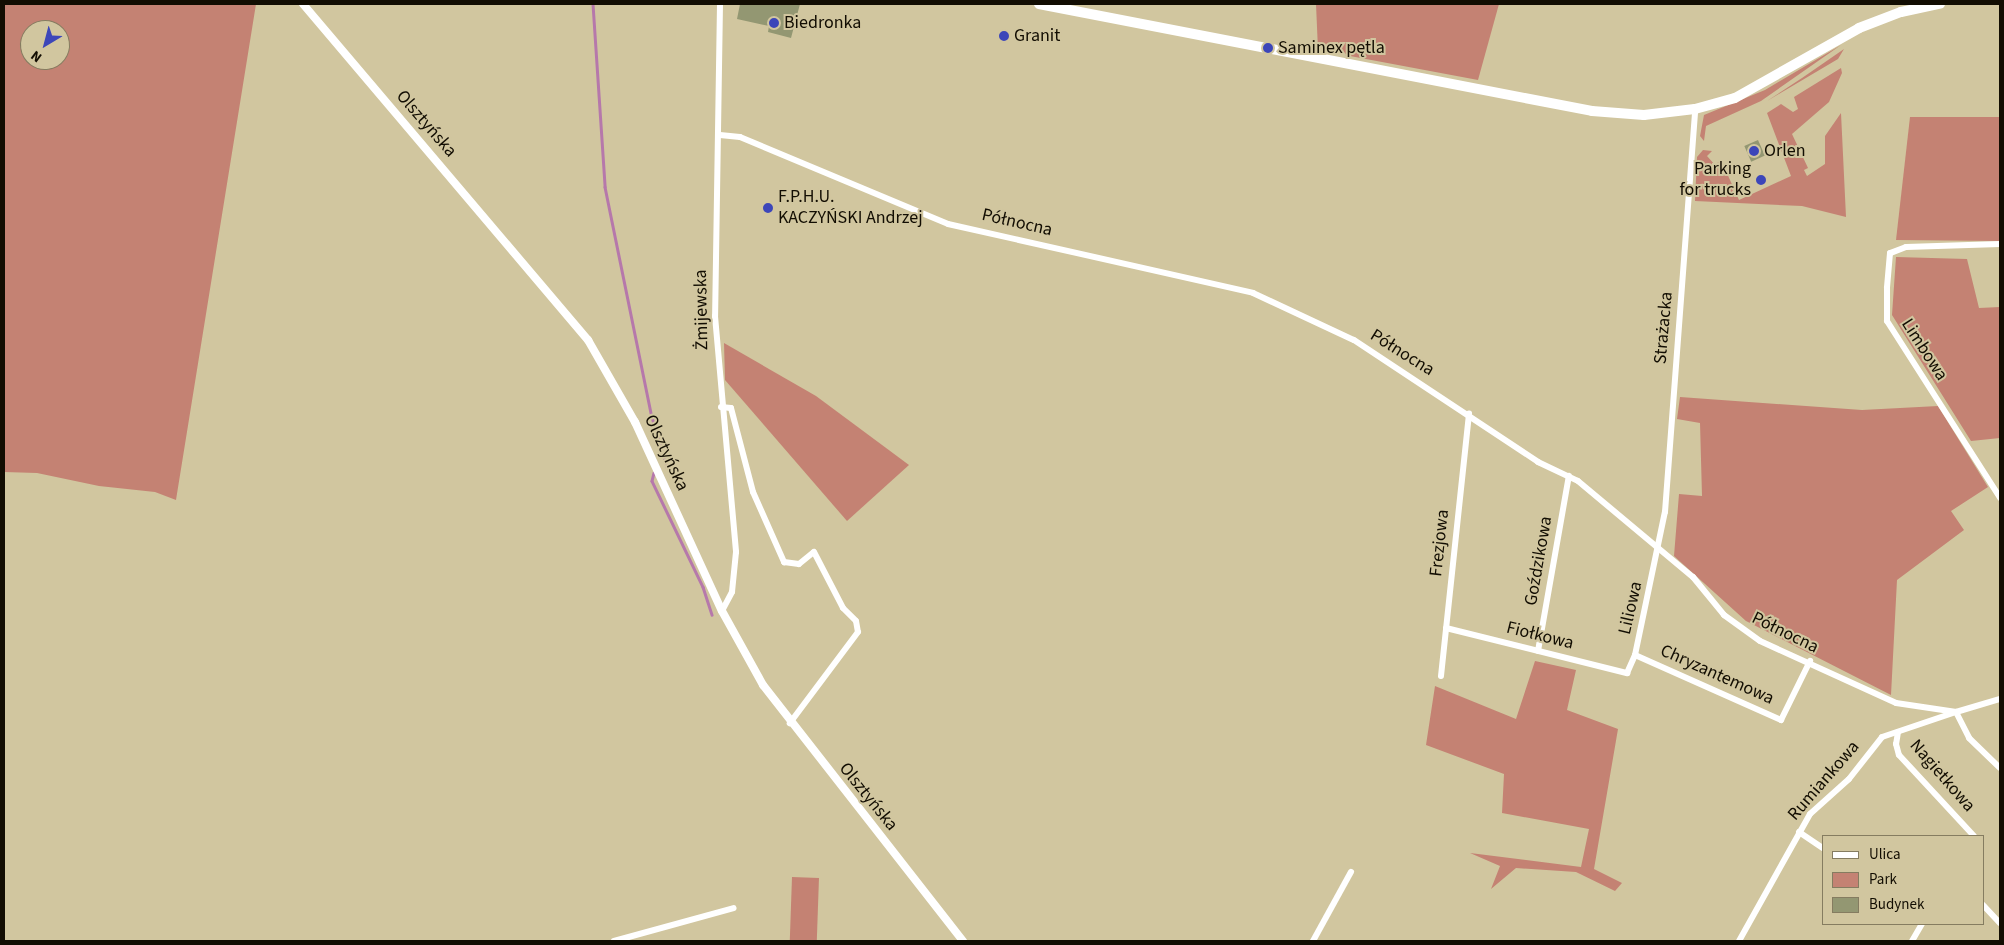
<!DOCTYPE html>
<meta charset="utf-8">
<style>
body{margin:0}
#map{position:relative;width:2004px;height:945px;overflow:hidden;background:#d1c69f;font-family:"Source Sans 3",sans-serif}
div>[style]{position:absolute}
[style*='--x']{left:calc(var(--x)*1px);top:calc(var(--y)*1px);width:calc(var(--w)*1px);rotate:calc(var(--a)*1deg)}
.green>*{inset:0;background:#c48273;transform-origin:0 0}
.stream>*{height:2.5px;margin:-1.25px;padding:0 1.25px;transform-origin:1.25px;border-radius:1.25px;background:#b678ab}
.building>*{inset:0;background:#939772;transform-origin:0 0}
.minor>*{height:6px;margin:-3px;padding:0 3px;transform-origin:3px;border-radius:3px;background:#fff}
.tertiary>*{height:8px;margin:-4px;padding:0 4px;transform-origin:4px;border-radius:4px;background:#fff}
.primary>*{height:10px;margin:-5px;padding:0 5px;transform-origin:5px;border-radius:5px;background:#fff}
.dots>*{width:14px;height:14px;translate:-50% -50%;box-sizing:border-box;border:2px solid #d1c69f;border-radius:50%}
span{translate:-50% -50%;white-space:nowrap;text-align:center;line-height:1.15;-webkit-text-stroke:4px #d1c69f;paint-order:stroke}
.poi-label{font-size:18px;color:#120d02}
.left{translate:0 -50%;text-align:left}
.right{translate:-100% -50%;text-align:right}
.street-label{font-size:18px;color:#120d02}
.frame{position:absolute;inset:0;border:5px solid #120d02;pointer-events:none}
.legend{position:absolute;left:1822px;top:835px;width:162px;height:90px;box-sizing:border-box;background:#d1c69f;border:1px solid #857c60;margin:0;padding:6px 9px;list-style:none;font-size:15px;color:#120d02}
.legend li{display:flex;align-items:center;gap:10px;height:25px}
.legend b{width:25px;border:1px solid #857c60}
.north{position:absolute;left:20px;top:20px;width:50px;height:50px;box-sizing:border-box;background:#d1c69f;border:1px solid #857c60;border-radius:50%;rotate:217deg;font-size:14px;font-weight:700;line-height:20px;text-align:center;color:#120d02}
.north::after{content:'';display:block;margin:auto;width:18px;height:22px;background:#3c46b9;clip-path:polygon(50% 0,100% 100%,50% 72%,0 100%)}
</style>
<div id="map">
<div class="green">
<i style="clip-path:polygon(evenodd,4px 4px,256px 4px,176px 500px,155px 492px,99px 486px,37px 473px,4px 472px,4px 4px,30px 30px,60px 30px,60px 60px,30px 60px,30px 30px)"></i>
<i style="clip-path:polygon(1316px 4px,1499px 4px,1478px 80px,1318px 50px)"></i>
<i style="clip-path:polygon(1841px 45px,1761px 101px,1706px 126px,1704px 141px,1700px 136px,1704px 115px,1765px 90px)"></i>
<i style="clip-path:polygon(1844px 49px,1838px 59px,1767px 101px,1802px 78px)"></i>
<i style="clip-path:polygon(1841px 68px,1842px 73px,1829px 102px,1792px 134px,1808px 168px,1804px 170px,1807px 176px,1825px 164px,1825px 136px,1841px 113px,1846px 217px,1802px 206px,1695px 201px,1697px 157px,1703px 150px,1712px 151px,1707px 156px,1715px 165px,1721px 160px,1739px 200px,1791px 176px,1767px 113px,1781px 104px,1793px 112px,1798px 109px,1794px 97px)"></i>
<i style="clip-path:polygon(1910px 117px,2000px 117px,2000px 241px,1896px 240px)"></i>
<i style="clip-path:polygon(1896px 257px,1967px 259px,1979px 308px,2000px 307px,2000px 438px,1971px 441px,1892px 315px)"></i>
<i style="clip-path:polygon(724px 343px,816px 396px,909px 465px,847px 521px,725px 380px)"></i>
<i style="clip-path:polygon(1680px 397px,1862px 410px,1938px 406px,1988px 487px,1951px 511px,1964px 530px,1897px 580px,1891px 695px,1746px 621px,1674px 556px,1679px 494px,1702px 496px,1700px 423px,1677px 419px)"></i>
<i style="clip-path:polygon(1535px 661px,1576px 670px,1567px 710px,1618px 729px,1594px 869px,1622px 883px,1615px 891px,1576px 872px,1516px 868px,1491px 889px,1500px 866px,1470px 853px,1581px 867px,1589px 829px,1502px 813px,1504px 774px,1426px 745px,1435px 686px,1516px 719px)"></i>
<i style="left:792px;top:877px;width:27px;height:64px;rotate:2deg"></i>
</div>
<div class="stream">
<i style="--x:593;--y:4;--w:183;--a:86.2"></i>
<i style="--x:605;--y:187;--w:235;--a:78.5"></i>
<i style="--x:652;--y:417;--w:52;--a:73.3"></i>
<i style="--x:654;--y:473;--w:8;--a:104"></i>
<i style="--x:652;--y:481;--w:118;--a:64.3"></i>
<i style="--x:703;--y:587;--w:29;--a:72"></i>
</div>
<div class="building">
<i style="clip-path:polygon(740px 4px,800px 4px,791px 38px,768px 32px,769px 26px,737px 19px)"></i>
<i style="left:1758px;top:140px;width:17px;height:15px;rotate:66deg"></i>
</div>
<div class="minor">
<i style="--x:720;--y:4;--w:312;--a:90.9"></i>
<i style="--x:715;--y:316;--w:237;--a:84.9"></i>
<i style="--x:736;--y:552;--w:40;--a:95.7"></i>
<i style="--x:732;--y:592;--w:21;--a:118"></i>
<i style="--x:720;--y:135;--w:20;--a:6"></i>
<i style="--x:740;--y:137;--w:225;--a:22.7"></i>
<i style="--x:948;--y:224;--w:313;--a:12.7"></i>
<i style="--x:1253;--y:293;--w:111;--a:25"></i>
<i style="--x:1354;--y:340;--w:221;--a:33.5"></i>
<i style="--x:1538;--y:462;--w:44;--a:25.4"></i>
<i style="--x:1578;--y:481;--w:150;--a:39.9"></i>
<i style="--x:1693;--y:577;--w:49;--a:50.8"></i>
<i style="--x:1724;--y:615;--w:44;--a:35.8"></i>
<i style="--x:1760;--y:641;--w:149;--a:24.5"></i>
<i style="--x:1896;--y:703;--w:61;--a:8.5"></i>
<i style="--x:1956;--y:712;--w:46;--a:-16.5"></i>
<i style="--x:2000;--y:244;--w:94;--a:178.2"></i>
<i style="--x:1906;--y:247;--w:17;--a:159"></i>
<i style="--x:1890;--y:253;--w:35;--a:95"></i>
<i style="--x:1887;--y:288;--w:33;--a:90"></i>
<i style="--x:1887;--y:321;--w:210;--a:57.4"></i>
<i style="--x:721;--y:407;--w:10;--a:6"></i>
<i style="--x:731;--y:408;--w:87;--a:75.3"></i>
<i style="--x:753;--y:492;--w:77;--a:66.1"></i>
<i style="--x:784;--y:562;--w:15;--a:8"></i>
<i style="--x:799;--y:564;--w:19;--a:-39"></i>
<i style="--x:814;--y:552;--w:63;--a:62.6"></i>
<i style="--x:843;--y:608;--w:18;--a:45"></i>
<i style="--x:856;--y:621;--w:11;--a:80"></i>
<i style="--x:858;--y:632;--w:114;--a:126.8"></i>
<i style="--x:1446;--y:628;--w:187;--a:14"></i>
<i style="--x:1627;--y:673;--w:20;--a:-66"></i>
<i style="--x:1635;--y:655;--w:146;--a:-78.2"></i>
<i style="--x:1665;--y:512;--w:404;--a:-85.7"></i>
<i style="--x:1538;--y:651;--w:178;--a:-80"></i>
<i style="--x:1635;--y:655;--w:160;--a:24"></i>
<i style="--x:1781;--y:720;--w:66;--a:-63.8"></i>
<i style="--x:1441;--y:676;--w:264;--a:-83.9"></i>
<i style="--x:1898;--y:732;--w:12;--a:99"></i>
<i style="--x:1896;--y:744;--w:11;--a:75"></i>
<i style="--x:1899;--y:755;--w:110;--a:47.2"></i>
<i style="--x:1799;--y:832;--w:29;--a:34"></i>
<i style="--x:1983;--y:905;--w:25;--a:47"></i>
<i style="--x:614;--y:941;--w:124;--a:-15.4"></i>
<i style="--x:1313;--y:941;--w:79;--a:-61.2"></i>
<i style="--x:1739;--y:941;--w:145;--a:-60.8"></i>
<i style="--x:1810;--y:814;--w:52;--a:-41.9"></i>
<i style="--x:1849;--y:779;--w:53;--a:-51.8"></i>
<i style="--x:1882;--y:737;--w:78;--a:-18.7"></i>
<i style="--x:1956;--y:712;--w:29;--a:63"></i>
<i style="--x:1969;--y:738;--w:43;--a:44.1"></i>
<i style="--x:1912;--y:941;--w:20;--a:-60"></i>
</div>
<div class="tertiary">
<i style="--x:303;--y:4;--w:441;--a:49.7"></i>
<i style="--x:588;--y:340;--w:95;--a:60.2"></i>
<i style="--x:635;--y:422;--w:208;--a:65.3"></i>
<i style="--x:722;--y:611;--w:85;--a:61"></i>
<i style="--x:763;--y:685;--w:325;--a:52"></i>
</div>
<div class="primary">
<i style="--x:1039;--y:4;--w:563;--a:10.95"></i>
<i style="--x:1592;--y:111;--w:52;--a:4.4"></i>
<i style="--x:1644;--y:115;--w:51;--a:-6.7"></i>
<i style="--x:1695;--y:109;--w:41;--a:-15.4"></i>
<i style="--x:1735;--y:98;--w:142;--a:-29.4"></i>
<i style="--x:1859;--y:28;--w:45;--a:-20.9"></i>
<i style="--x:1901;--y:12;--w:40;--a:-12"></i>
</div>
<div class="dots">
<i style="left:774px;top:23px;background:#3c46b9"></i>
<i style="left:1004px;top:36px;background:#3c46b9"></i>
<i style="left:1268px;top:48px;background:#3c46b9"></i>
<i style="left:1754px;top:151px;background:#3c46b9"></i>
<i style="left:1761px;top:180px;background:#3c46b9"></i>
<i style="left:768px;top:208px;background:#3c46b9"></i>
</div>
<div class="poi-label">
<span class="left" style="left:784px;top:23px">Biedronka</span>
<span class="left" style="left:1014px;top:36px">Granit</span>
<span class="left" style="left:1278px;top:48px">Saminex pętla</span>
<span class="left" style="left:1764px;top:151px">Orlen</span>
<span class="right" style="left:1751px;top:180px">Parking<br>for trucks</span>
<span class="left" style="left:778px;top:208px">F.P.H.U.<br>KACZYŃSKI Andrzej</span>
</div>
<div class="street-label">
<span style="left:426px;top:124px;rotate:49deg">Olsztyńska</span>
<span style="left:1017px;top:223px;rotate:13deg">Północna</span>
<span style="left:702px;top:310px;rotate:-91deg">Żmijewska</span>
<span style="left:1664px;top:328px;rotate:-85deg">Strażacka</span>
<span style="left:1924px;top:350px;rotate:57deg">Limbowa</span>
<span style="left:1402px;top:353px;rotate:32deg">Północna</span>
<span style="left:666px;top:453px;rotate:65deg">Olsztyńska</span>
<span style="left:1440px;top:543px;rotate:-84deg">Frezjowa</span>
<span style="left:1539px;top:561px;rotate:-80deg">Goździkowa</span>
<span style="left:1631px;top:608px;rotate:-77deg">Liliowa</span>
<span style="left:1785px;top:633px;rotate:26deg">Północna</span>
<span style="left:1540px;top:636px;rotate:14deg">Fiołkowa</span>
<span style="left:1717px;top:675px;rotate:24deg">Chryzantemowa</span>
<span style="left:1942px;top:776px;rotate:49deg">Nagietkowa</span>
<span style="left:1824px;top:781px;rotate:-49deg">Rumiankowa</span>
<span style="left:868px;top:797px;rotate:51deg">Olsztyńska</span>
</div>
<div class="frame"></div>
<ul class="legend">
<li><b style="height:6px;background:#fff"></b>Ulica</li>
<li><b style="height:14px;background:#c48273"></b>Park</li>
<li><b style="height:14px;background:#939772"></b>Budynek</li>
</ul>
<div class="north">N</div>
</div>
